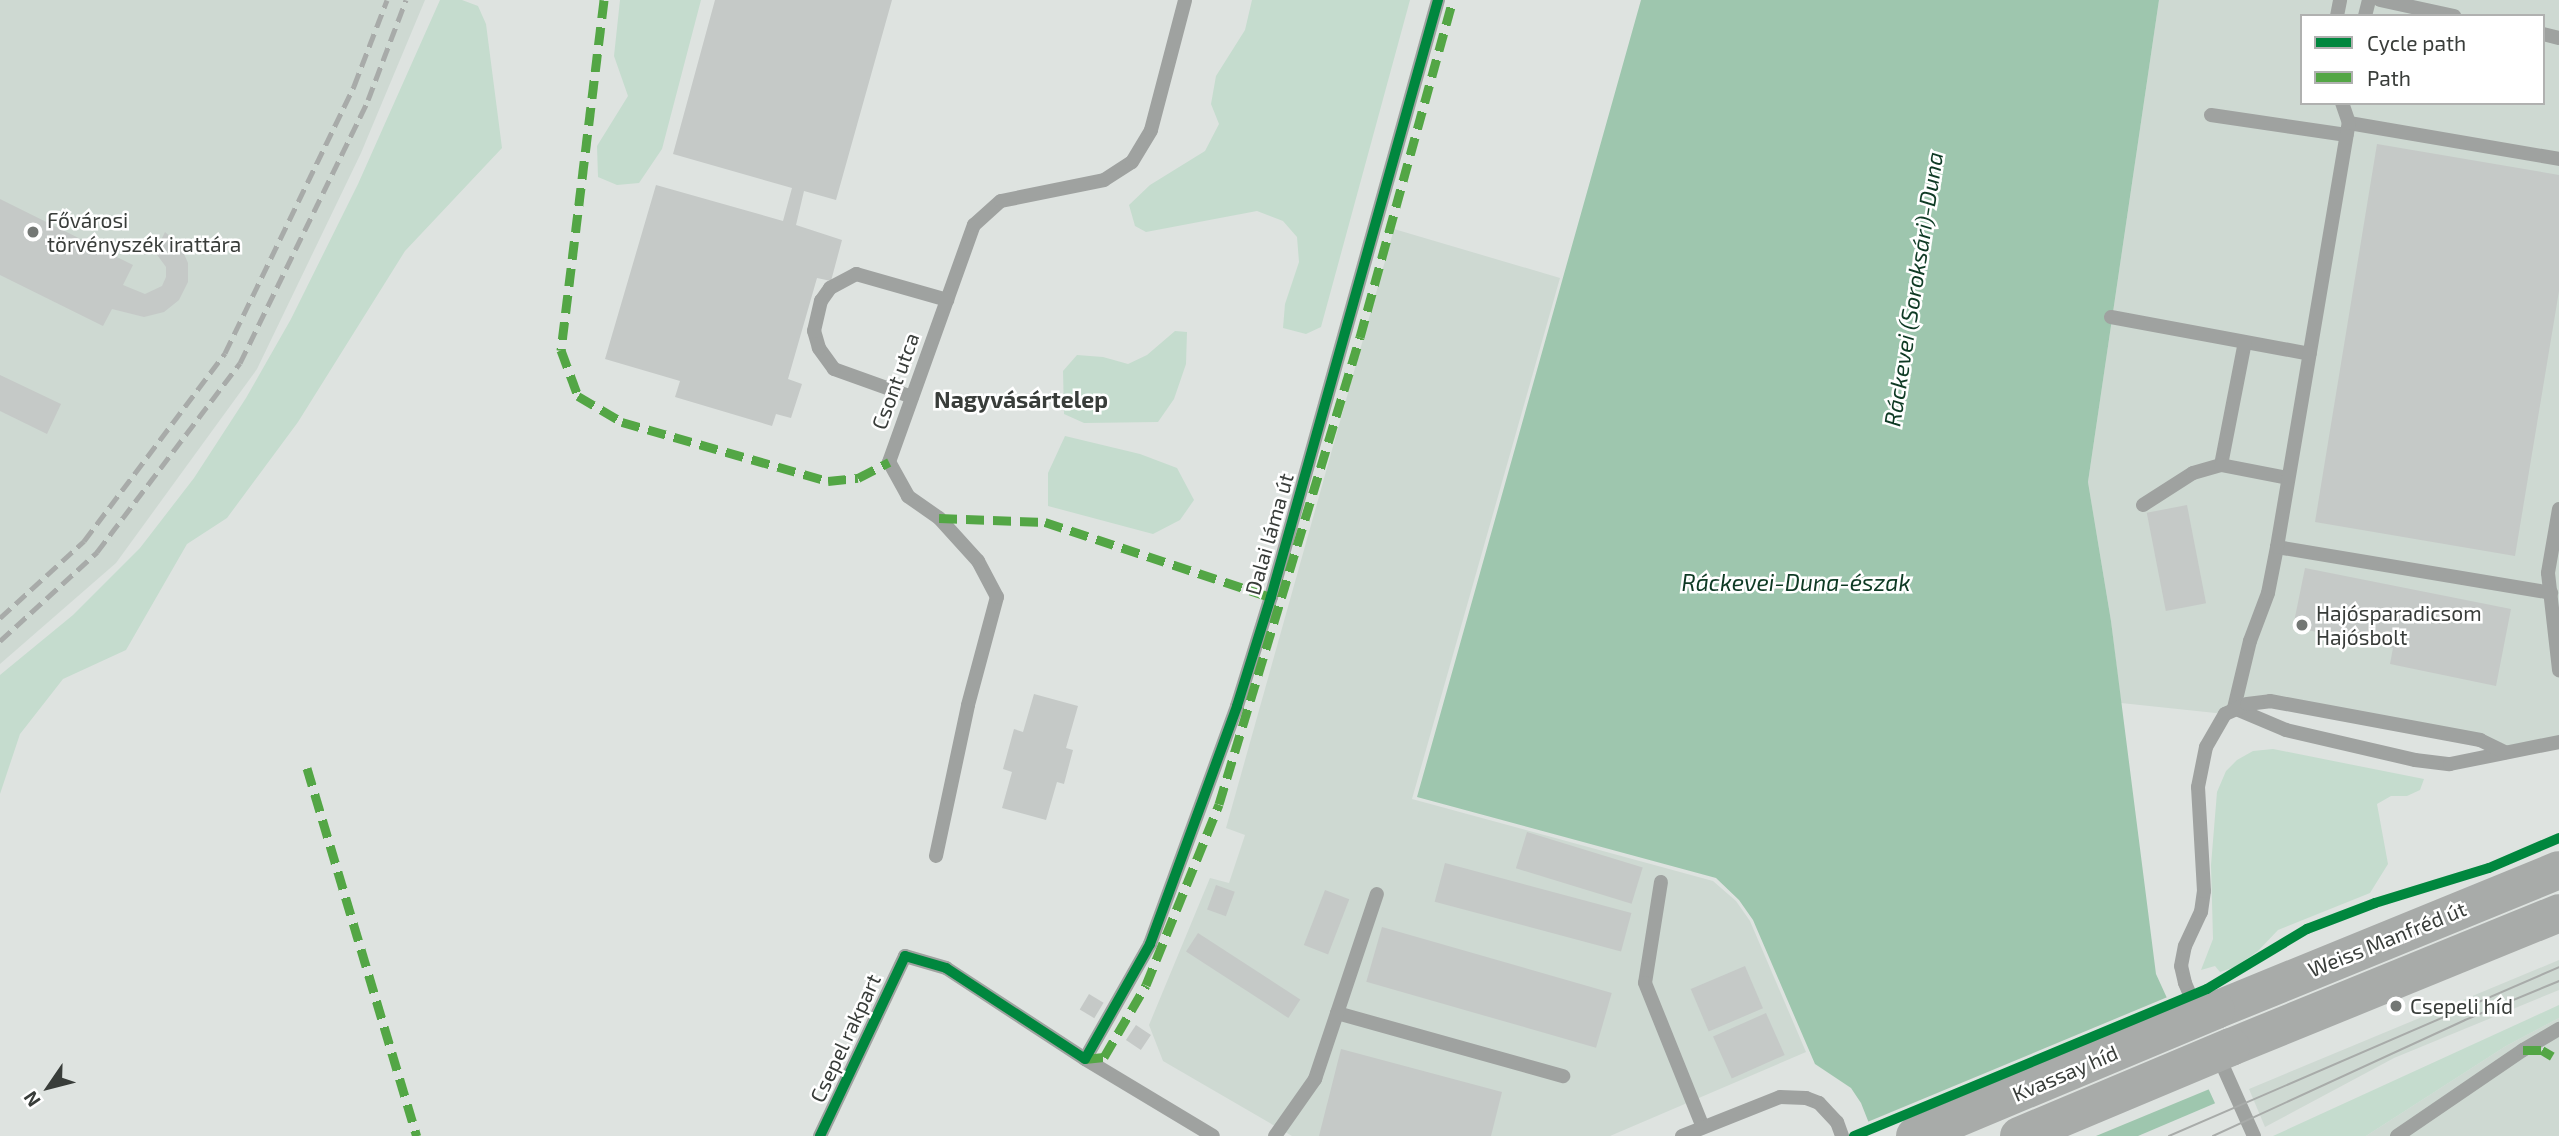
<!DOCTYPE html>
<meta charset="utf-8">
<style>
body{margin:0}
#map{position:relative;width:2559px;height:1136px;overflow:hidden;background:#dee3e0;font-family:"Exo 2",sans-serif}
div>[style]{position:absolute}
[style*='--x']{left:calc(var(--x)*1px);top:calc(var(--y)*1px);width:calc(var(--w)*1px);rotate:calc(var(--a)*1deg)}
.built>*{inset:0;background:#ced9d2}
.green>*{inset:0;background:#c5dcce}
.water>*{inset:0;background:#9ec6ae}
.pier>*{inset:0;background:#dee3e0}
.building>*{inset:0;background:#c5c9c7;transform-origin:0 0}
.lane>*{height:14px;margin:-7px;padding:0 7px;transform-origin:7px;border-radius:7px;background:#9fa2a0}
.secondary>*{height:38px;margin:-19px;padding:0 19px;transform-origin:19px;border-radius:19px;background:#a8aba9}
.tram>*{height:2px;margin:-1px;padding:0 1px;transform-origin:1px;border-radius:1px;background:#a8aba9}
.rail>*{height:5px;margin-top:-2.5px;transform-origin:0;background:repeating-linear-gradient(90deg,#a8aba9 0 14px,transparent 0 21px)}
.secondary-bridge>*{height:38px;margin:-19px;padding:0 19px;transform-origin:19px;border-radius:19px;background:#a8aba9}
.quiet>*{height:9px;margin-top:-4.5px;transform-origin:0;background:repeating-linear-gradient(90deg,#53a645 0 18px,transparent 0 27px)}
.cycleway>*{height:10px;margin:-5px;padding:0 5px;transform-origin:5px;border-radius:5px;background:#00873e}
.dots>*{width:19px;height:19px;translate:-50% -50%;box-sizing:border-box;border:4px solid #fff;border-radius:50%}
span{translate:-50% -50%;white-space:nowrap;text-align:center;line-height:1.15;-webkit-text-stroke:5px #fff;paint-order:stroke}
.poi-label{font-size:21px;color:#393d3a}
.left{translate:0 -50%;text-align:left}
.street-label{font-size:21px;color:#393d3a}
.water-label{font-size:23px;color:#0e3a24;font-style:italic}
.neighbourhood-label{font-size:23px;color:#393d3a;font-weight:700}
.legend{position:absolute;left:2300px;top:14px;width:245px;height:91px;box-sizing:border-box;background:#fff;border:2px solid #b0b1b0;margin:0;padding:9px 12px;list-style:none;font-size:21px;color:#393d3a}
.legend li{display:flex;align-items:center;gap:14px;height:35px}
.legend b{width:35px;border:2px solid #b0b1b0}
.north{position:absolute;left:14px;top:1052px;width:70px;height:70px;-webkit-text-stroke:5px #fff;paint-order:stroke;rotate:235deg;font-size:19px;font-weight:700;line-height:28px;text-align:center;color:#393d3a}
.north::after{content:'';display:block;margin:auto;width:24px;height:32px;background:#393d3a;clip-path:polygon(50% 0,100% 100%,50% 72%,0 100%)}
</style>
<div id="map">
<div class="built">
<i style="clip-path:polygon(0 0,425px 0,361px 153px,257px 369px,116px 563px,0 664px)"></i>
<i style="clip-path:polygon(evenodd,2159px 0,2559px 0,2559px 742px,2505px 752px,2271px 701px,2225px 714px,2121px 703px,2111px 621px,2088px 482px,2159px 0,2302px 16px,2543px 16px,2543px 103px,2302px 103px,2302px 16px)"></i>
<i style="clip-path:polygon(1394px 229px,1560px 278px,1412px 799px,1713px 881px,1736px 901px,1750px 921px,1806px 1052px,1610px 1136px,1292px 1136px,1163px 1061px,1149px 1025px,1210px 878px,1229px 883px,1245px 835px,1226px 828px)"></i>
<i style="clip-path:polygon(2559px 960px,2559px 990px,2394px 1058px,2265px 1127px,2249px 1089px)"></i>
<i style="clip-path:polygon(2559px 1018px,2559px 1136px,2366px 1136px,2506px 1046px)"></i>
</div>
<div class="green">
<i style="clip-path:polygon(440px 0,462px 0,478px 6px,486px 24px,502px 148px,405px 251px,298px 422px,227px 518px,187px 544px,126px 650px,63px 679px,20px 734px,0 794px,0 675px,73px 615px,140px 548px,194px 478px,246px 398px,291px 319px,358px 184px)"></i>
<i style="clip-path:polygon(620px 0,701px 0,662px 149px,639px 183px,617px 185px,598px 177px,597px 146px,628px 96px,614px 56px)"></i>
<i style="clip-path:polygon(1252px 0,1410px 0,1321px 327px,1306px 334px,1283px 328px,1285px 304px,1299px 262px,1297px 237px,1283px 221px,1257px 211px,1146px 232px,1135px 226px,1129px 205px,1150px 185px,1205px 151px,1219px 124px,1211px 104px,1216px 76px,1245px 30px)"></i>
<i style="clip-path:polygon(1175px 331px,1187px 332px,1186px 364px,1174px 399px,1158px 422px,1084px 423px,1064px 414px,1063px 371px,1077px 355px,1103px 357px,1128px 364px,1147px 355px)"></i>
<i style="clip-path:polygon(1065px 436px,1140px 454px,1177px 468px,1194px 500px,1180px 520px,1153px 534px,1048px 506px,1048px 473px)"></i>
<i style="clip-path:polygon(2273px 749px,2424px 779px,2420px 790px,2407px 796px,2391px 796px,2377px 804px,2388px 864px,2370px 893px,2278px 930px,2258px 951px,2235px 967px,2220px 972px,2215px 966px,2201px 970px,2213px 939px,2211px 865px,2217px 792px,2226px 771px,2237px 760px,2253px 751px)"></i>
<i style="clip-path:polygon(2559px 1005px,2559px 1018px,2506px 1046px,2366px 1136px,2273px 1136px)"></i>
</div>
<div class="water">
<i style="clip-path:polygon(1641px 0,2159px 0,2088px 482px,2111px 621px,2156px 974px,2230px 1136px,1874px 1136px,1861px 1103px,1851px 1088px,1815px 1064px,1753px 920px,1739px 900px,1716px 878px,1417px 797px)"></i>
</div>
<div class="pier">
<i style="clip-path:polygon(2170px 996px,2212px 1088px,2096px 1136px,1870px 1136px,1865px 1123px)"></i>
<i style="clip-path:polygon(2218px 1102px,2234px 1136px,2138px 1136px)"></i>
</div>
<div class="building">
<i style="clip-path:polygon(715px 0,892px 0,836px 200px,804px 191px,796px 225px,842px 240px,831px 281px,817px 278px,788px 379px,802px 384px,791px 418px,776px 414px,772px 426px,675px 397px,680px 381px,605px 359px,656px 185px,783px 221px,792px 188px,673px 154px)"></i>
<i style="clip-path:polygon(2377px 144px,2559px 175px,2559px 291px,2515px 556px,2315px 522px)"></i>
<i style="clip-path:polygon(0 199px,133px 265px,123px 285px,145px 294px,162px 286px,166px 277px,166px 267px,155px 252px,165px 232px,180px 245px,188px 263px,188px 282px,179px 300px,164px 312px,144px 317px,112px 309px,103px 326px,0 275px)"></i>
<i style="clip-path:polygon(0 375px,61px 404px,47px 434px,0 411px)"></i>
<i style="left:2187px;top:505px;width:100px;height:41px;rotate:79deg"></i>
<i style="clip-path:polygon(2305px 568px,2511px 609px,2496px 686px,2390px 664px,2393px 648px,2293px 627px)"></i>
<i style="clip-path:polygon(1034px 694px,1078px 706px,1066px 748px,1073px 750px,1064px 784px,1057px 782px,1046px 820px,1002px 808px,1012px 772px,1003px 769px,1014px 729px,1023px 732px)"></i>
<i style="left:1527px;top:832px;width:121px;height:38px;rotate:17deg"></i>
<i style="left:1445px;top:863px;width:193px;height:40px;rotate:15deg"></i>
<i style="left:1216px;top:885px;width:20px;height:26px;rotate:20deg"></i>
<i style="left:1325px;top:890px;width:26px;height:59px;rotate:21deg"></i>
<i style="left:1382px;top:927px;width:239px;height:57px;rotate:16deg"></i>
<i style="left:1198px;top:933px;width:122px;height:22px;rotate:33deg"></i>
<i style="left:1745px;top:966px;width:46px;height:59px;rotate:67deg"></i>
<i style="left:1089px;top:994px;width:17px;height:18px;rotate:31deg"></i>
<i style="left:1766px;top:1013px;width:46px;height:58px;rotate:66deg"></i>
<i style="left:1136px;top:1025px;width:18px;height:18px;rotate:34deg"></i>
<i style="clip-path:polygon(1341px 1049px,1502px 1092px,1491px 1136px,1319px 1136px)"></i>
</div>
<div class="lane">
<i style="--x:2380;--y:0;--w:76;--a:12.2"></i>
<i style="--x:2337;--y:16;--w:16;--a:-79"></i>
<i style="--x:2365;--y:16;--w:16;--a:-76"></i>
<i style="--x:2543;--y:34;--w:16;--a:14"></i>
<i style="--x:2211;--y:115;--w:137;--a:8.4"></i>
<i style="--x:2349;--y:123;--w:213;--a:9.7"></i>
<i style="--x:2111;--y:317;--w:202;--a:10.5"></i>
<i style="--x:912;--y:397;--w:83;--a:-160.3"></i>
<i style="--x:834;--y:369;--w:26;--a:-126"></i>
<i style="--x:819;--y:348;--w:18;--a:-106"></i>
<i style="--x:814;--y:331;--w:31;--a:-77"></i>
<i style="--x:821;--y:301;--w:16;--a:-55"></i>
<i style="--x:830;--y:288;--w:30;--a:-28"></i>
<i style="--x:856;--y:274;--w:95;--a:15.9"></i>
<i style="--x:2221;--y:465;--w:125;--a:-79"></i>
<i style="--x:2143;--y:505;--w:59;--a:-32.6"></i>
<i style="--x:2193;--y:473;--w:29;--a:-16"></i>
<i style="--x:2221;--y:465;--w:68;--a:11"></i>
<i style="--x:2559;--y:509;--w:65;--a:99.8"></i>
<i style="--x:2548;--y:573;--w:98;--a:83.5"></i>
<i style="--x:2277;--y:547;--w:278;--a:9.5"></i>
<i style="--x:2234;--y:708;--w:69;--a:-76.6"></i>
<i style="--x:2250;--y:641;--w:51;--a:-69.4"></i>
<i style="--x:2268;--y:593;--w:47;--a:-78.9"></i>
<i style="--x:2277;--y:547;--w:430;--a:-80.4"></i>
<i style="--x:2349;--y:123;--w:21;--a:-109"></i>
<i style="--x:2234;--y:708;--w:56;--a:22.9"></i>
<i style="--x:2286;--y:730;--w:132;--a:13.1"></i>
<i style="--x:2415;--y:760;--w:35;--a:7"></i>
<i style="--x:2450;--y:764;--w:111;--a:-11.4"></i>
<i style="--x:936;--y:856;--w:154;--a:-78"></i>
<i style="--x:968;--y:705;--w:112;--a:-75"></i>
<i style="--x:997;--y:597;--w:41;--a:-117.8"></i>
<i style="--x:978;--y:561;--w:58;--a:-132.2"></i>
<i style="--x:939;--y:518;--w:38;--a:-145"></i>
<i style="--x:908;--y:496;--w:39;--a:-119"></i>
<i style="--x:889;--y:462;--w:252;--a:-70.3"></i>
<i style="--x:974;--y:225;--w:36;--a:-42"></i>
<i style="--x:1001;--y:201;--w:105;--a:-11.5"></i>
<i style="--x:1104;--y:180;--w:33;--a:-33"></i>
<i style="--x:1132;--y:162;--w:37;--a:-59"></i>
<i style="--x:1151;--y:130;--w:134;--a:-75.3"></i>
<i style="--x:1661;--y:882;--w:102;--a:99"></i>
<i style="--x:1645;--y:983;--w:155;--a:68.1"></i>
<i style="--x:1337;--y:1013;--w:235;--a:15.6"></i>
<i style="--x:2199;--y:1016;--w:36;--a:-113"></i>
<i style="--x:2185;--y:983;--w:17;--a:-103"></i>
<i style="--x:2181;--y:966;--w:20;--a:-79"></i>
<i style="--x:2185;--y:946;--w:38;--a:-65"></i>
<i style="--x:2201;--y:912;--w:21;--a:-82"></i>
<i style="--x:2204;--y:891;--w:104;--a:-93.3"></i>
<i style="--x:2198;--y:787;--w:41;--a:-78.7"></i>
<i style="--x:2206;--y:747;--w:38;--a:-60"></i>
<i style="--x:2225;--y:714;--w:24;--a:-24"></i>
<i style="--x:2247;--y:704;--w:23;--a:-7"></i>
<i style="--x:2270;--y:701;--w:214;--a:10.5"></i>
<i style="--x:2480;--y:740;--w:28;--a:26"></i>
<i style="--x:2217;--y:1053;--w:91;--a:66"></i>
<i style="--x:1085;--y:1059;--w:132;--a:-60.5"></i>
<i style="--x:1150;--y:944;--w:253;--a:-69.9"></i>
<i style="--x:1237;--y:706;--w:114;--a:-72.7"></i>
<i style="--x:1271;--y:597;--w:620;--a:-74.37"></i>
<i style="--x:820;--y:1136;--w:199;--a:-64.7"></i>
<i style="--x:905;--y:956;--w:43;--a:16.3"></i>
<i style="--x:946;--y:968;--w:166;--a:33.2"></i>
<i style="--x:1085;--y:1059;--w:149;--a:31"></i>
<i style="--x:1275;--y:1136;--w:70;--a:-54.9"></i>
<i style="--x:1315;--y:1079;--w:195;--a:-71.5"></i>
<i style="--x:1682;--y:1136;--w:105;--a:-21.7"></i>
<i style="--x:1780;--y:1097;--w:26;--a:2"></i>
<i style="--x:1806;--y:1098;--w:14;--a:21"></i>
<i style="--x:1819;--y:1103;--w:26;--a:47"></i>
<i style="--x:1837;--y:1122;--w:15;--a:70"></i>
<i style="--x:2397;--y:1136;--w:153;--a:-34.3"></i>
<i style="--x:2523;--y:1050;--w:42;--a:-30.3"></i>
</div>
<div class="secondary">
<i style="--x:2216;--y:1010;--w:370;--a:-22.2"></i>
<i style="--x:2231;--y:1047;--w:354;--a:-22.2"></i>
</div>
<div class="tram">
<i style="--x:2169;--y:1136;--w:425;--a:-23.4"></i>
<i style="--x:2213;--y:1136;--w:277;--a:-24.7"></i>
<i style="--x:2465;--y:1020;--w:102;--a:-22.5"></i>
</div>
<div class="rail">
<i style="--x:0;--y:618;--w:114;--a:-42.5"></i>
<i style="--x:84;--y:541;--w:235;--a:-53.1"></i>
<i style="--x:225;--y:353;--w:297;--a:-64.2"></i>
<i style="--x:354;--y:86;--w:92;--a:-69"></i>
<i style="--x:0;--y:641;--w:132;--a:-42.5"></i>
<i style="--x:97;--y:552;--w:237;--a:-52.9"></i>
<i style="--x:240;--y:363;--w:292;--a:-64"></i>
<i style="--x:368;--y:100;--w:107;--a:-69.2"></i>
</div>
<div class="secondary-bridge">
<i style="--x:1915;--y:1136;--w:326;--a:-22.7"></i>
<i style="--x:2019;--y:1136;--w:230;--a:-22.8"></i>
</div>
<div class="quiet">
<i style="--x:604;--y:0;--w:353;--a:97"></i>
<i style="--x:561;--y:350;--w:49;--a:69.7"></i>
<i style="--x:578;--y:396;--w:51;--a:30.6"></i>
<i style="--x:622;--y:422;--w:214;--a:16"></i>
<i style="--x:828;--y:481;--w:30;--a:-6"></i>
<i style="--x:858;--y:478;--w:35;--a:-27"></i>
<i style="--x:939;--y:518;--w:106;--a:2.2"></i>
<i style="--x:1045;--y:522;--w:238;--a:18.4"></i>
<i style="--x:307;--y:768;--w:384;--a:73.4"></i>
<i style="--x:2523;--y:1050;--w:19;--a:0"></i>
<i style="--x:2542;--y:1050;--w:12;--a:31"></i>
<i style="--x:1085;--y:1059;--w:19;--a:-6"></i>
<i style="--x:1104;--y:1057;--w:83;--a:-59.7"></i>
<i style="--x:1146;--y:985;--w:195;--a:-68"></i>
<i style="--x:1219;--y:804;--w:488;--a:-73.2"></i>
<i style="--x:1360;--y:337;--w:350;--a:-74.6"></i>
</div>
<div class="cycleway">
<i style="--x:820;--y:1136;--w:199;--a:-64.7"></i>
<i style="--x:905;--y:956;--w:43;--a:16.3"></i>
<i style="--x:946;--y:968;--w:166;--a:33.2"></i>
<i style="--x:1085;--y:1059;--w:132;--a:-60.5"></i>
<i style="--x:1150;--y:944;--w:253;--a:-69.9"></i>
<i style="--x:1237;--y:706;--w:114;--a:-72.7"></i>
<i style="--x:1271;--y:597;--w:620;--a:-74.37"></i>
<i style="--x:1854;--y:1136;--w:382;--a:-22.6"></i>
<i style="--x:2207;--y:989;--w:117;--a:-31"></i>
<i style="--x:2307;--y:929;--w:73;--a:-20.9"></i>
<i style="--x:2375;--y:903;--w:119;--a:-17.1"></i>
<i style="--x:2489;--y:868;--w:76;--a:-23.2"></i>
</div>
<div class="dots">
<i style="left:33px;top:232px;background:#737774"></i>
<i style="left:2302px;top:625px;background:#737774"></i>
<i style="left:2396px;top:1006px;background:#737774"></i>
</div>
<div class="poi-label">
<span class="left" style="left:47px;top:232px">Fővárosi<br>törvényszék irattára</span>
<span class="left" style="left:2316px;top:625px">Hajósparadicsom<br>Hajósbolt</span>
<span class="left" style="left:2410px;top:1006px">Csepeli híd</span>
</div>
<div class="street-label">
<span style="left:895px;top:381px;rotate:-70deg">Csont utca</span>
<span style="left:1269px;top:534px;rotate:-74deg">Dalai láma út</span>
<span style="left:2387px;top:939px;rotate:-22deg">Weiss Manfréd út</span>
<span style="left:845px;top:1038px;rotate:-65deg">Csepel rakpart</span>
<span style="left:2065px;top:1073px;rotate:-23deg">Kvassay híd</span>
</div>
<div class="water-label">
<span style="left:1913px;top:289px;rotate:-81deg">Ráckevei (Soroksári)-Duna</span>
<span style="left:1796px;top:582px">Ráckevei-Duna-észak</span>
</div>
<div class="neighbourhood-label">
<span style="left:1021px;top:399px">Nagyvásártelep</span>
</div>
<ul class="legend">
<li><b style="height:9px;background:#00873e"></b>Cycle path</li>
<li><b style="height:9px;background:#53a645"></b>Path</li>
</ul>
<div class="north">N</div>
</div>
